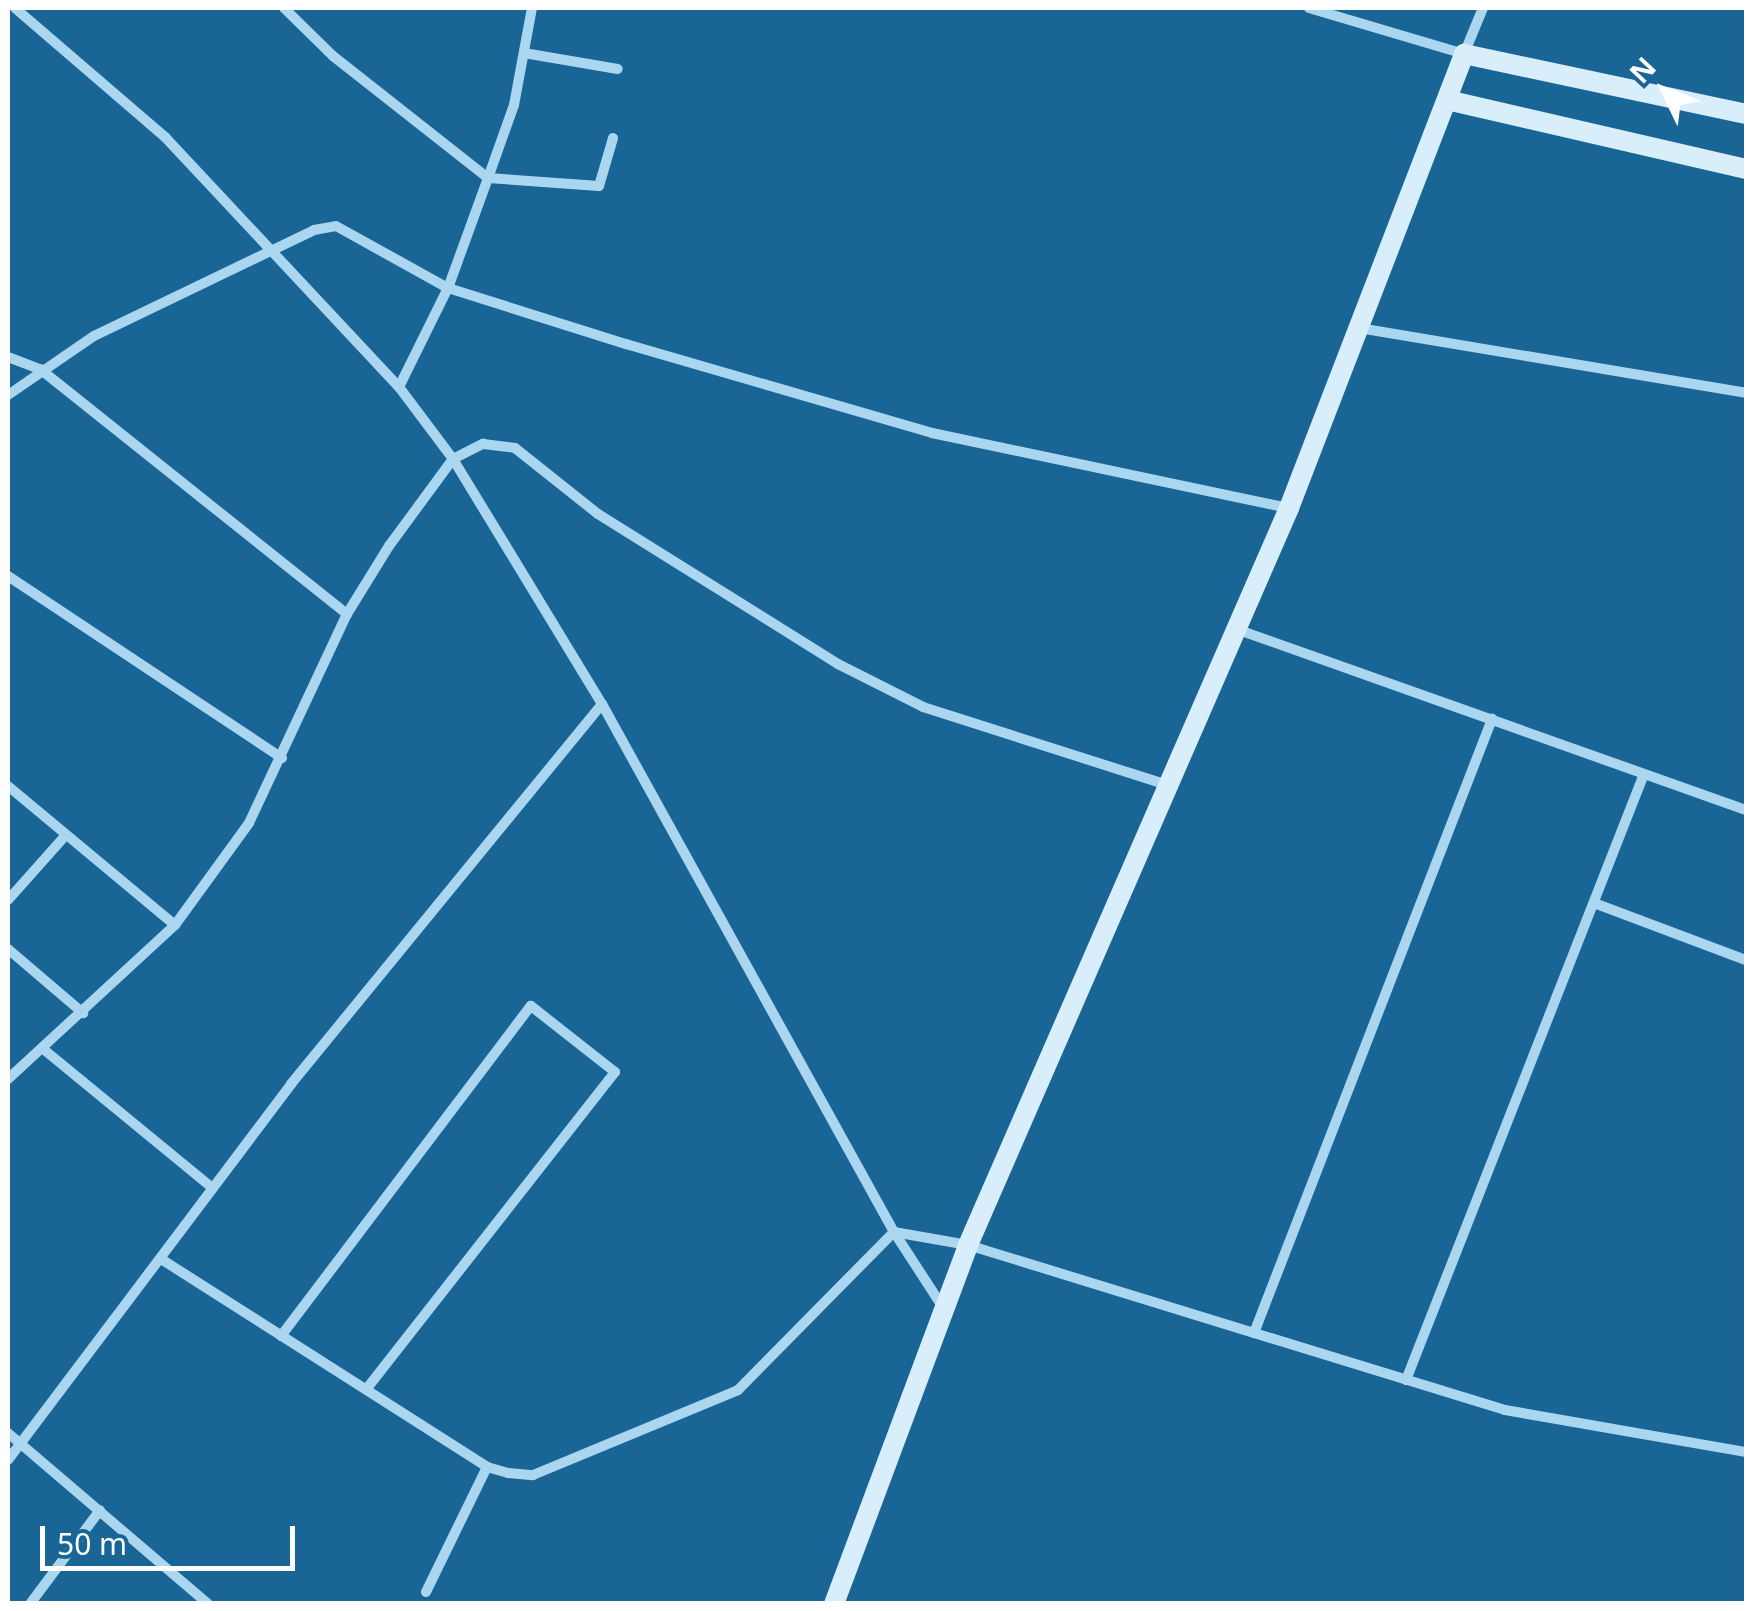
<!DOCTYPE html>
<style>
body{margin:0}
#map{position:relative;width:1754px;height:1611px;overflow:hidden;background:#196596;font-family:"Noto Sans",sans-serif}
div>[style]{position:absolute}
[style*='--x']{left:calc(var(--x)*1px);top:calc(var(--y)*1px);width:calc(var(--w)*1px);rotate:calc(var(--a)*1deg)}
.street>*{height:10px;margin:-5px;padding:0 5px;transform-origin:5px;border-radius:5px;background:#abd6f0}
.secondary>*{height:20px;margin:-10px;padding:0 10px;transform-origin:10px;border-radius:10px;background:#d9eefb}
span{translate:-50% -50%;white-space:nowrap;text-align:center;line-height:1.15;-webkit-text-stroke:8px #196596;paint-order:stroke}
.frame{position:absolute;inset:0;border:10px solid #fff;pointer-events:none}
.north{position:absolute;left:1614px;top:40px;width:100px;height:100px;-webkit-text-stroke:8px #196596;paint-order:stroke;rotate:313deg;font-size:28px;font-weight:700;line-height:40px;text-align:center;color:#fff}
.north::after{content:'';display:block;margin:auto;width:35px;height:45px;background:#fff;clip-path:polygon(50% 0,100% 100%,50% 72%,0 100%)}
.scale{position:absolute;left:40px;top:1526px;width:255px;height:45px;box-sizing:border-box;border:5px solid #fff;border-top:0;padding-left:12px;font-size:30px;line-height:35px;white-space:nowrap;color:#fff;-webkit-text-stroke:8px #196596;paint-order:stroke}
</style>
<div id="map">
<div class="street">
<i style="--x:15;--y:8;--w:198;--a:40.7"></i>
<i style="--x:165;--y:137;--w:342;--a:46.9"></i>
<i style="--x:399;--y:387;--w:90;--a:53.1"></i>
<i style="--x:453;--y:459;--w:287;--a:58.7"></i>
<i style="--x:602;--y:704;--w:603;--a:61.06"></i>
<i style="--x:894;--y:1232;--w:92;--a:57"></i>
<i style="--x:284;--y:8;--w:69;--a:44.4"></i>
<i style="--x:333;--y:56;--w:197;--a:38.2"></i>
<i style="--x:488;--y:178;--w:111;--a:4.1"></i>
<i style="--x:599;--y:186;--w:50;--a:-73.7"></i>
<i style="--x:1309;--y:8;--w:162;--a:16.5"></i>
<i style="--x:1464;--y:54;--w:50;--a:-67.6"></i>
<i style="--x:524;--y:53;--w:95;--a:9.7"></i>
<i style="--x:1359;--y:328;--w:392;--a:9.5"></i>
<i style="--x:8;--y:357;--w:34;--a:21"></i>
<i style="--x:40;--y:369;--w:393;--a:38.6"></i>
<i style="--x:399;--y:387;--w:110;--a:-63.7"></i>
<i style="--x:448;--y:288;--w:117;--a:-70"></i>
<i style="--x:488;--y:178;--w:77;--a:-70.4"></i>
<i style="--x:514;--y:105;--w:99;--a:-79.5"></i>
<i style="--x:8;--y:395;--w:104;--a:-34.5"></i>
<i style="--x:94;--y:336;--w:244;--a:-25.7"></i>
<i style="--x:314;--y:230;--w:22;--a:-10"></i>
<i style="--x:336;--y:226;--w:128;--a:29"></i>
<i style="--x:448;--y:288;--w:187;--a:17.5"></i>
<i style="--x:626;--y:344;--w:319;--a:16.2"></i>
<i style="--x:932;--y:433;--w:365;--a:11.9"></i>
<i style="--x:8;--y:576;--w:329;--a:33.6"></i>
<i style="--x:1236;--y:629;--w:541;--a:19.54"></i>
<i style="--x:8;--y:786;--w:217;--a:39.8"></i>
<i style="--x:8;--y:900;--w:87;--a:-48.3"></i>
<i style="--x:1594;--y:903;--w:162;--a:20.6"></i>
<i style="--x:8;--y:949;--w:99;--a:40.5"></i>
<i style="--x:42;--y:1048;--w:219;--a:39.4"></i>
<i style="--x:8;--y:1079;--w:227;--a:-42.7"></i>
<i style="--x:175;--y:925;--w:126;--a:-54"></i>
<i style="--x:249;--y:823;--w:231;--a:-64.9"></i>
<i style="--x:347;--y:614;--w:80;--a:-58.3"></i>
<i style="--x:389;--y:546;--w:108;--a:-53.7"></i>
<i style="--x:453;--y:459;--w:34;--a:-27"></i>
<i style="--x:483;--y:444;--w:32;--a:7"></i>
<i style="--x:515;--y:448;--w:106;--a:38.5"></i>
<i style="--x:598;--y:514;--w:283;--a:32"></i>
<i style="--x:838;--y:664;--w:95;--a:26.8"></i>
<i style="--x:923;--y:707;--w:257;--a:17.7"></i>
<i style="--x:161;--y:1259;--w:387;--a:32.5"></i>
<i style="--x:487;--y:1467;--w:22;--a:16"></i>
<i style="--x:508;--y:1473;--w:25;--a:5"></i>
<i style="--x:533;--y:1475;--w:222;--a:-22.5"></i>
<i style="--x:738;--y:1390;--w:222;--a:-45.4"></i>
<i style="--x:894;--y:1232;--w:75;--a:10"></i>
<i style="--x:968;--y:1245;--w:562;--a:17.08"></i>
<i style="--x:1505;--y:1410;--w:245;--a:9.9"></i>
<i style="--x:1254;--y:1333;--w:659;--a:-68.81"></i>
<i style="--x:281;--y:1336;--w:414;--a:-52.9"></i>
<i style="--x:531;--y:1006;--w:107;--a:38.2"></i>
<i style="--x:615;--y:1072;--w:403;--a:128.1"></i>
<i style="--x:1406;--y:1380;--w:651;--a:-68.56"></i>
<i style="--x:8;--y:1433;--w:263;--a:40.5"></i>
<i style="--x:8;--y:1460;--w:471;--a:-53"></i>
<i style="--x:291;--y:1084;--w:491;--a:-50.7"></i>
<i style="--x:426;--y:1592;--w:139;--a:-64"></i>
<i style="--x:30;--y:1604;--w:117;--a:-53.3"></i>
</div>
<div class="secondary">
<i style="--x:1447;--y:100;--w:307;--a:13"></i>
<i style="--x:834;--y:1604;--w:383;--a:-69.5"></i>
<i style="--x:968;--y:1245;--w:804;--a:-66.46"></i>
<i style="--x:1289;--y:508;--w:487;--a:-68.9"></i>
<i style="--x:1464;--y:54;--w:288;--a:12"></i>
</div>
<div class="frame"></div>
<div class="north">N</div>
<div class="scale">50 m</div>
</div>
